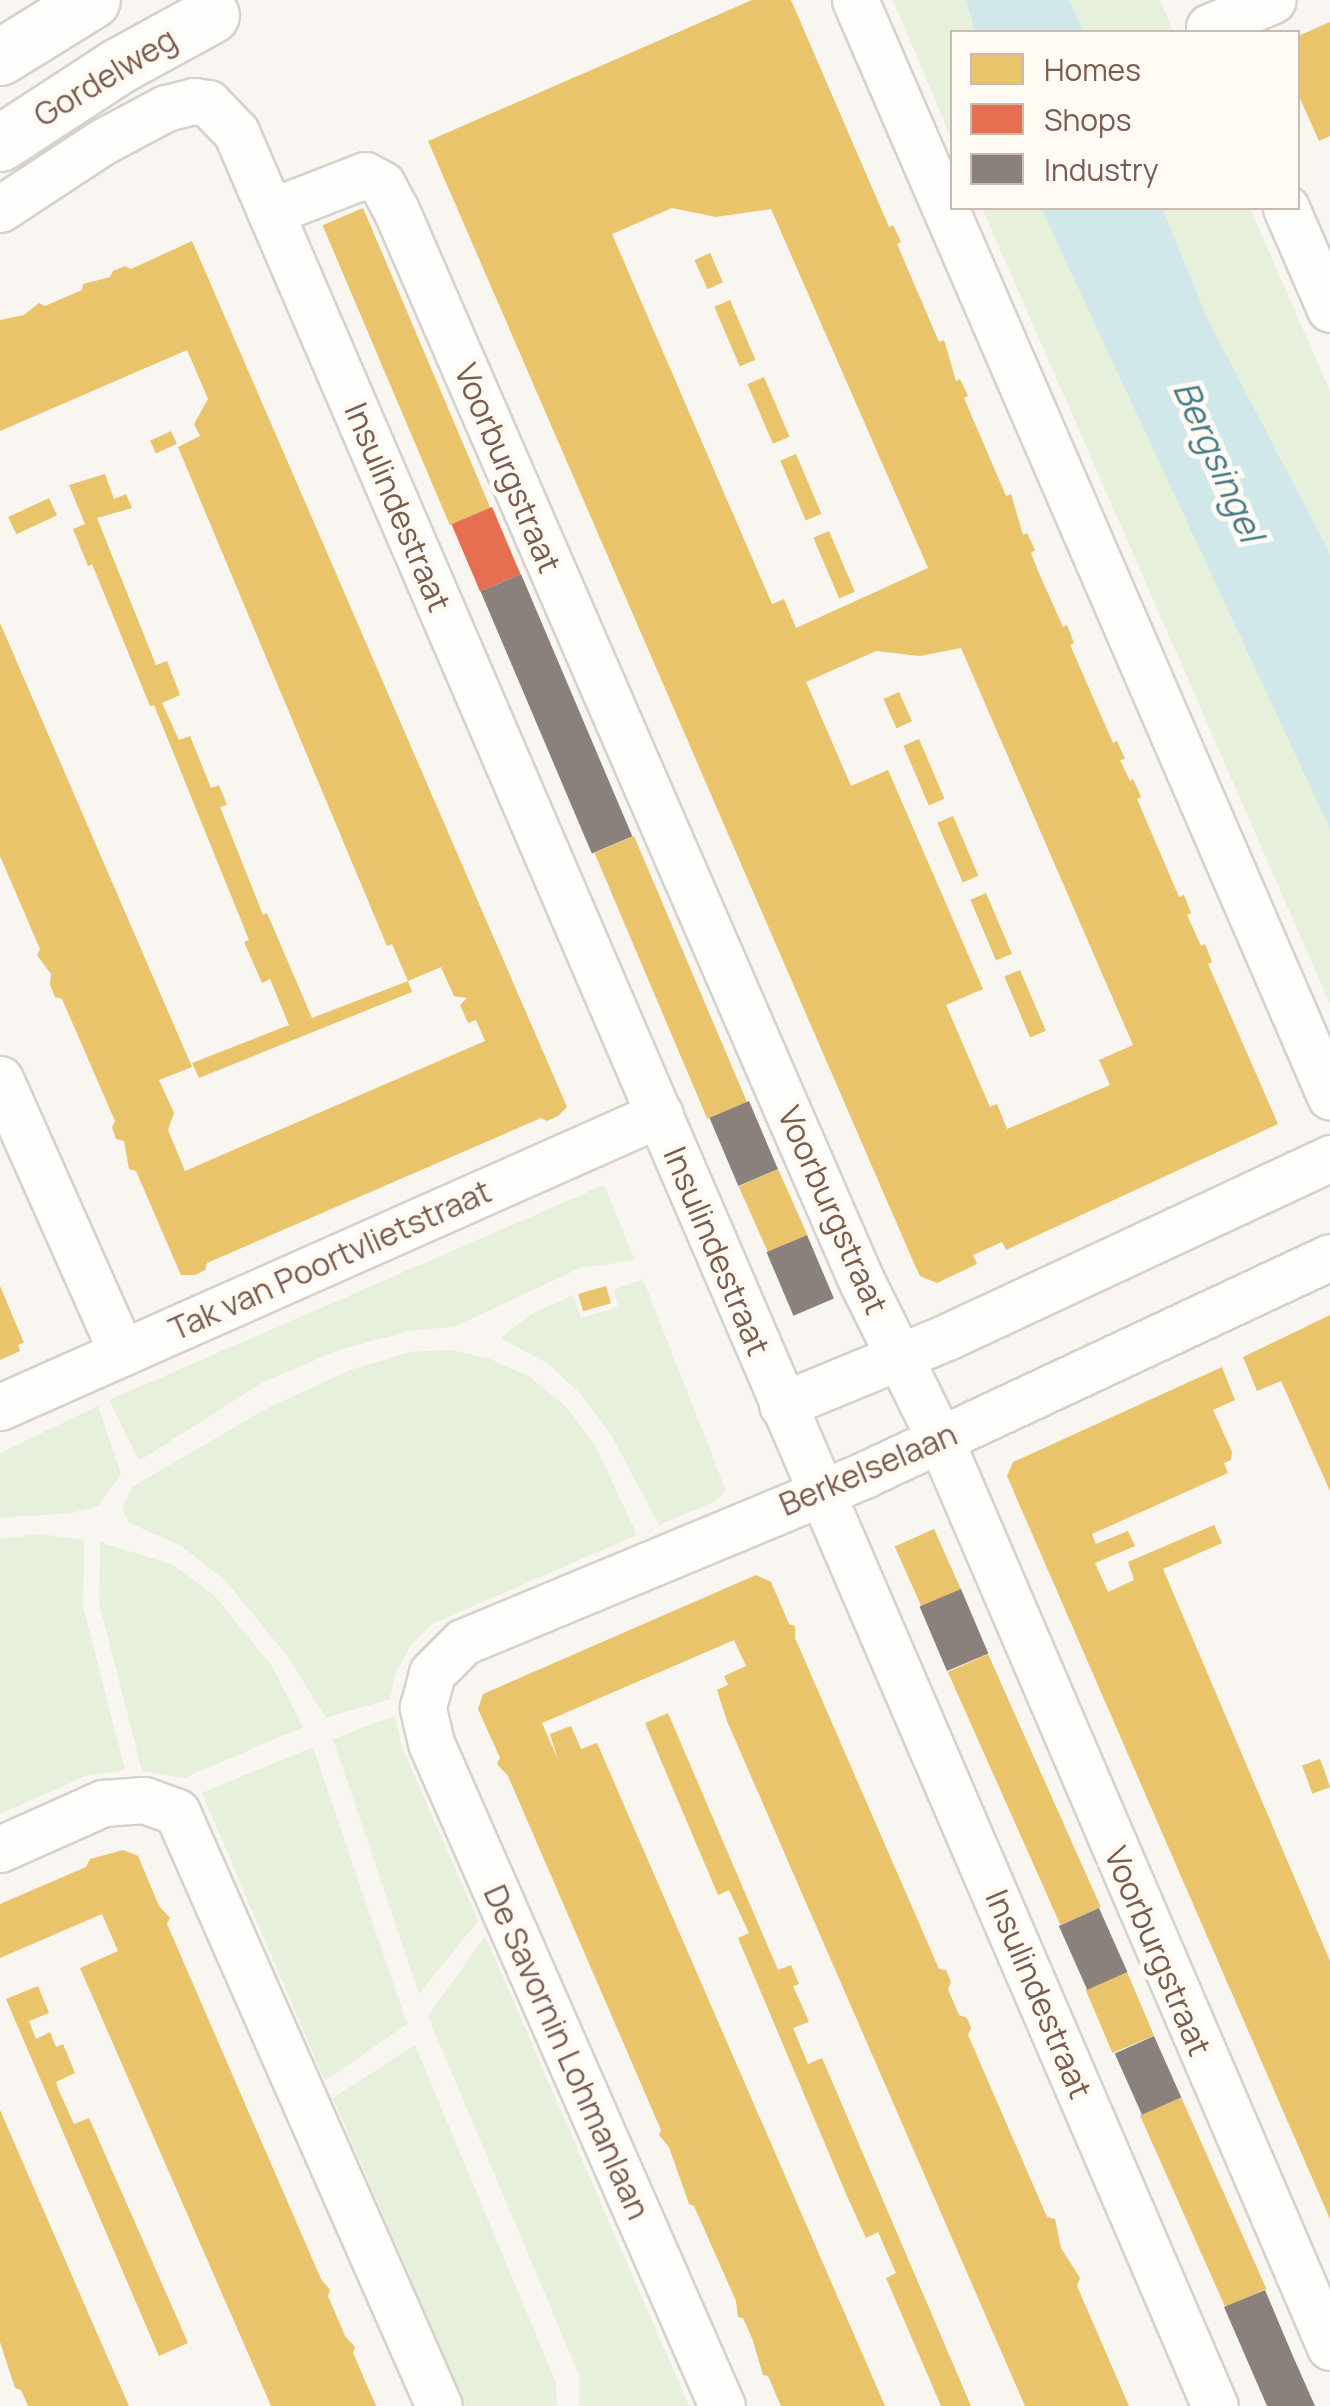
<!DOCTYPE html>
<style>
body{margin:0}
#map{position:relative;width:1330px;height:2406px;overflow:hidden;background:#f9f5f0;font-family:Manrope,sans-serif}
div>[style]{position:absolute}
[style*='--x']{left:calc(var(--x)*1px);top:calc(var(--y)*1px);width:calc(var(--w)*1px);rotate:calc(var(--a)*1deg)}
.green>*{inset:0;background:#e7f0db}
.water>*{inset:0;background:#d0e8ea}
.homes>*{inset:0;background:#e9c46a;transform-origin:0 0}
.shops>*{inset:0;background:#e76f51;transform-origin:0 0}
.industry>*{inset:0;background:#8a817c;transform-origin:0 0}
.roads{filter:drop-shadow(2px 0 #d7d1cb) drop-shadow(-2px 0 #d7d1cb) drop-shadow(0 2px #d7d1cb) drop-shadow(0 -2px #d7d1cb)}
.minor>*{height:45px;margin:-22.5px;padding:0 22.5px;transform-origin:22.5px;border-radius:22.5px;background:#fefefd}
.secondary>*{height:55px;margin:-27.5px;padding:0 27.5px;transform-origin:27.5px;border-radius:27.5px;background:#fefefd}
span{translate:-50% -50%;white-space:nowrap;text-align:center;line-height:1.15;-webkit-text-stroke:10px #fffaf3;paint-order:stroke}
.street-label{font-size:32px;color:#7a5c4d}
.water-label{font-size:35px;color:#437c86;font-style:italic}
.legend{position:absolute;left:950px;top:30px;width:350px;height:180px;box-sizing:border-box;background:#fffaf3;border:2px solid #cabbb1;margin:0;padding:12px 18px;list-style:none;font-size:30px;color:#7a5c4d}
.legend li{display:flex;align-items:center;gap:20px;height:50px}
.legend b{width:50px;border:2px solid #cabbb1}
</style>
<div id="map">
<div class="green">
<i style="clip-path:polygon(893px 0,966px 0,975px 32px,952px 32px,952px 140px)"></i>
<i style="clip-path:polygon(1069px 0,1160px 0,1174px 32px,1084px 32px)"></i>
<i style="clip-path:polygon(982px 208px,1041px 208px,1314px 788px,1330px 829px,1330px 1004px)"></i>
<i style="clip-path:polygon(1162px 208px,1250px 208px,1330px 391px,1330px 556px,1210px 324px)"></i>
<i style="clip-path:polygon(604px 1185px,635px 1260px,580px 1268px,454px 1327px,409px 1331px,342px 1349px,265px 1381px,139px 1461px,109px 1400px)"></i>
<i style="clip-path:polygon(643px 1279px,726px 1491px,714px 1502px,659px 1525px,614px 1440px,582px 1395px,547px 1363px,500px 1338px,534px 1313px,573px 1295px,581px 1318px,618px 1307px,614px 1290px)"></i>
<i style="clip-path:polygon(451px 1350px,490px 1359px,530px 1377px,566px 1407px,597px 1449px,637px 1535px,432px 1624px,411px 1645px,395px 1674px,390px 1699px,326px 1718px,288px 1657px,225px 1580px,180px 1545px,129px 1523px,122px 1509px,132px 1487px,266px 1409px,350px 1370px,410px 1352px)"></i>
<i style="clip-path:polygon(98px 1406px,121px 1474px,98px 1506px,71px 1513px,0 1518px,0 1453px)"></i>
<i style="clip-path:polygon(40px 1534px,84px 1540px,83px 1606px,125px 1770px,86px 1776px,0 1814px,0 1539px)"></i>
<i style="clip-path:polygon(100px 1542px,173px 1565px,214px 1595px,272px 1666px,303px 1727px,184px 1778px,142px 1771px,99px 1602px)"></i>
<i style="clip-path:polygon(395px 1716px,402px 1747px,478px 1921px,419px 1994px,333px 1739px)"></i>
<i style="clip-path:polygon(313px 1747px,407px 2024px,325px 2081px,202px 1793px)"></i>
<i style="clip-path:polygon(485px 1936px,689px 2406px,579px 2406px,579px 2375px,428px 2016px)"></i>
<i style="clip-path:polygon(415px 2045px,556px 2383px,557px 2406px,465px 2406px,333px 2098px)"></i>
</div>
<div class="water">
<i style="clip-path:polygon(966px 0,1069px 0,1084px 32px,975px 32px)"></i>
<i style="clip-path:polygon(1041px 208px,1162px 208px,1210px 324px,1325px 544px,1330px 556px,1330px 829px)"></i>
</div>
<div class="homes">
<i style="clip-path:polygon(evenodd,752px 0,791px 0,889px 227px,893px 225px,901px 242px,897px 244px,939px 342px,944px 340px,956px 381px,960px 379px,968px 396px,964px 398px,1006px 496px,1011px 494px,1023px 535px,1027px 533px,1035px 550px,1031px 553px,1038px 571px,1063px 627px,1067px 625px,1074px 643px,1070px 645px,1113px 743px,1117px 741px,1125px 759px,1120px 760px,1130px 781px,1133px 779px,1141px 797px,1137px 799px,1179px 897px,1184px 895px,1191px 913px,1187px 915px,1201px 946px,1205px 944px,1212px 962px,1208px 964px,1278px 1124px,1006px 1250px,1002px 1242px,973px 1255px,977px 1264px,937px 1283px,920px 1276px,913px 1261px,428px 141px,752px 0,672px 208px,716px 217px,771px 209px,928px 568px,796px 628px,784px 599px,772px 604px,612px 234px,672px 208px,752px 0,961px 648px,1133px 1045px,1099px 1060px,1110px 1085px,1007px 1129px,997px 1104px,990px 1107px,946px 1005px,983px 989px,888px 770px,851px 786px,806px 682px,876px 651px,920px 656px,961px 648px)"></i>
<i style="clip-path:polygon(1330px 22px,1330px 136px,1319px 141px,1298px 94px,1298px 36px)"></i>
<i style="left:363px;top:208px;width:326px;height:44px;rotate:67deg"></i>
<i style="clip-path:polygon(192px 241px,567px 1107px,558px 1116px,547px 1121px,541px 1118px,207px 1263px,205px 1270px,195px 1275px,181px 1275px,136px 1171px,129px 1169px,124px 1141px,116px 1139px,112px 1127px,115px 1121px,62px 999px,55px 997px,50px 985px,51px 974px,37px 955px,40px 949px,0 856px,0 623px,192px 1067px,159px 1080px,174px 1113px,168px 1130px,185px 1171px,485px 1041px,476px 1020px,468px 1023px,460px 1005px,467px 998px,454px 996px,441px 967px,408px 981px,412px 992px,199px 1078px,192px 1063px,289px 1025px,270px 979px,262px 983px,244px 942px,249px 940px,154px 705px,150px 706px,92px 564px,88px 566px,73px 529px,85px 524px,69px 485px,105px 474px,114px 499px,126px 494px,132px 508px,97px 518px,156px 665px,167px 661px,180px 695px,162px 703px,179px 740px,190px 736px,211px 788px,219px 785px,227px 805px,220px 807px,263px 915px,267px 913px,312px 1018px,408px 981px,392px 944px,387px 946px,178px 447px,200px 436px,194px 424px,208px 399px,187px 350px,0 431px,0 320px,24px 315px,39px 303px,45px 306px,82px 290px,83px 284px,110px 277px,113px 271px,125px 266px,131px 269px)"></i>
<i style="left:710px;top:253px;width:32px;height:17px;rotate:66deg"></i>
<i style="left:730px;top:300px;width:65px;height:17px;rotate:67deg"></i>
<i style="left:764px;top:377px;width:65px;height:18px;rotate:67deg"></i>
<i style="left:171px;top:431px;width:14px;height:23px;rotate:65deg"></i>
<i style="left:796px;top:454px;width:65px;height:17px;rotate:67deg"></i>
<i style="left:49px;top:498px;width:19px;height:45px;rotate:65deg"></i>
<i style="left:829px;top:531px;width:66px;height:17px;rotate:67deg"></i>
<i style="left:899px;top:692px;width:32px;height:17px;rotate:66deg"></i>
<i style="left:919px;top:739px;width:65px;height:17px;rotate:67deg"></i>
<i style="left:953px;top:816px;width:65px;height:17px;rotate:67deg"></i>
<i style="left:634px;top:836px;width:289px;height:43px;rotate:67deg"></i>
<i style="left:986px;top:893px;width:66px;height:17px;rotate:67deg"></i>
<i style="left:1020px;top:970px;width:66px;height:17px;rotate:67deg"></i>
<i style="left:778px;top:1169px;width:72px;height:43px;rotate:66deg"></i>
<i style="clip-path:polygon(0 1286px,24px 1343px,18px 1345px,20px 1351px,0 1360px)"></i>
<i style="left:606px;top:1286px;width:18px;height:29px;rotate:74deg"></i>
<i style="clip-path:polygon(1330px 1315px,1330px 1491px,1281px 1381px,1257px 1391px,1243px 1357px)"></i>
<i style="clip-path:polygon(1222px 1367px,1235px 1400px,1213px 1410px,1232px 1452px,1231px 1460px,1224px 1463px,1228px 1473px,1092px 1534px,1096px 1544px,1128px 1531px,1135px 1546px,1095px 1563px,1108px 1592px,1134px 1580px,1128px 1562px,1214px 1525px,1222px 1543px,1163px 1569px,1330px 1961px,1330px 2219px,1007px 1476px,1013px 1462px)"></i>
<i style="left:934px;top:1529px;width:66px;height:43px;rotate:66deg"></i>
<i style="clip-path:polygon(756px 1575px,771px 1582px,789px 1624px,795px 1626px,795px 1638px,939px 1969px,946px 1970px,951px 1982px,948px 1989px,959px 2015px,967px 2018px,971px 2028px,968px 2035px,1047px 2217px,1055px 2219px,1061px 2248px,1080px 2278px,1077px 2286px,1129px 2406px,1025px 2406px,727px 1721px,717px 1690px,728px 1685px,724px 1676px,746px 1666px,734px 1640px,542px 1723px,558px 1760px,550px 1734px,571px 1726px,581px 1749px,597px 1743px,885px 2406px,781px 2406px,768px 2376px,763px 2375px,752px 2338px,743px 2318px,738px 2317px,736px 2301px,694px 2206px,689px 2204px,669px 2147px,659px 2135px,661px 2130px,508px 1776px,497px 1764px,500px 1758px,478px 1709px,483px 1694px)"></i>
<i style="left:988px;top:1654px;width:277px;height:44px;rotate:66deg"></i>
<i style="clip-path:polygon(668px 1713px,778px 1970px,791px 1965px,799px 1984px,793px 1986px,809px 2022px,793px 2028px,808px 2064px,822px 2058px,971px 2406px,941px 2406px,886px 2278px,896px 2273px,878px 2232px,866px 2238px,847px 2196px,738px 1938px,749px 1933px,729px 1890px,718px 1895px,645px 1723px)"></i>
<i style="left:1320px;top:1759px;width:30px;height:19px;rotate:70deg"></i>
<i style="clip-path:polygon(123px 1850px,138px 1856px,159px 1906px,170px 1918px,167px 1924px,321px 2279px,330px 2290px,328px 2296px,345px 2336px,355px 2347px,353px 2353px,376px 2406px,271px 2406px,80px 1968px,118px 1951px,102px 1914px,0 1958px,0 1904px,86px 1867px,90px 1859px)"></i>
<i style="left:1127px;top:1972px;width:69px;height:45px;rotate:67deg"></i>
<i style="clip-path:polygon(38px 1986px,49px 2013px,29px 2021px,36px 2039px,50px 2032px,56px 2047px,63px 2044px,75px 2073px,56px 2082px,59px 2091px,74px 2124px,89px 2118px,188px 2343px,159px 2356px,6px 1999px)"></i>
<i style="left:1181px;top:2097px;width:210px;height:45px;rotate:66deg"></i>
<i style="clip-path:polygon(0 2110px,96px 2331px,129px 2406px,28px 2406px,21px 2390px,15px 2388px,0 2342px)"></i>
</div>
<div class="shops">
<i style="left:492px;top:507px;width:73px;height:44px;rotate:67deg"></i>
</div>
<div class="industry">
<i style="left:521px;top:574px;width:285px;height:44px;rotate:67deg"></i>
<i style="left:749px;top:1101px;width:74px;height:43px;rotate:67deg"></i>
<i style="left:807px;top:1235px;width:69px;height:44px;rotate:67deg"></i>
<i style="left:961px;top:1589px;width:70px;height:45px;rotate:67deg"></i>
<i style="left:1099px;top:1908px;width:70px;height:44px;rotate:66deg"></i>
<i style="left:1154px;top:2036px;width:67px;height:43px;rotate:66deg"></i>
<i style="clip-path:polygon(1265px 2290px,1292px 2354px,1315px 2406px,1267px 2406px,1224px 2307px)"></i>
</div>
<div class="roads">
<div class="minor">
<i style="--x:855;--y:0;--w:1195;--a:66.57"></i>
<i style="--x:1209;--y:27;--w:69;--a:-22.9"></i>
<i style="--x:1286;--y:208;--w:110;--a:66.5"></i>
<i style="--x:0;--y:209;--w:122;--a:-33.3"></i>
<i style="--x:102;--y:142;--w:72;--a:-28"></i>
<i style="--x:166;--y:108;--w:29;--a:-14"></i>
<i style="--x:194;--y:101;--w:14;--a:8"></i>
<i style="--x:208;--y:103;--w:40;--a:46"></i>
<i style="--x:236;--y:132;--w:2476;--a:66.71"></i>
<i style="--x:270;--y:212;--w:102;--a:-21.3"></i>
<i style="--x:365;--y:175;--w:19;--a:28"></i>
<i style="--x:382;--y:184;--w:30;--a:62"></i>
<i style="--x:396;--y:210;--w:1169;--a:66.51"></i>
<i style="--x:862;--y:1282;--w:175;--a:63.6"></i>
<i style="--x:940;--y:1439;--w:988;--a:66.76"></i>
<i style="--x:0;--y:1079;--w:300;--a:66"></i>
<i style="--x:782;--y:1405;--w:181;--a:-22.4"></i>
<i style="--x:949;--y:1336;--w:421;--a:-25"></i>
<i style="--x:0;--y:1407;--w:722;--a:-23.94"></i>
<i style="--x:0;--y:1849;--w:113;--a:-24.1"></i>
<i style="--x:103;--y:1803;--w:41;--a:-4.2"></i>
<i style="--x:144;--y:1800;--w:35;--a:20"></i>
<i style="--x:177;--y:1812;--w:649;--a:66.2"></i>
<i style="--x:722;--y:2406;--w:724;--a:-113.7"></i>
<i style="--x:431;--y:1743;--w:37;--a:-103"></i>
<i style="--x:423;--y:1707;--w:35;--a:-75"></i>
<i style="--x:432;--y:1673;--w:44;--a:-45"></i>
<i style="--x:463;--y:1642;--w:437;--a:-22.6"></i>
<i style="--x:866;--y:1474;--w:512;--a:-25.06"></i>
</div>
<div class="secondary">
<i style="--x:0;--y:57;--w:108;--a:-31.8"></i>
<i style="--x:0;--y:143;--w:141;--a:-33.1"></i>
<i style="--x:118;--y:66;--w:106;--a:-28.7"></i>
</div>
</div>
<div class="street-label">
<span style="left:105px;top:77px;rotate:-31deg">Gordelweg</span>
<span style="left:508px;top:468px;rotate:67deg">Voorburgstraat</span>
<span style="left:398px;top:507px;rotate:67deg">Insulindestraat</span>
<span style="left:833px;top:1210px;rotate:66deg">Voorburgstraat</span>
<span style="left:717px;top:1251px;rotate:67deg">Insulindestraat</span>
<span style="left:330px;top:1260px;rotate:-24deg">Tak van Poortvlietstraat</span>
<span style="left:868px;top:1469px;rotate:-23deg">Berkelselaan</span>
<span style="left:1158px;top:1951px;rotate:67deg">Voorburgstraat</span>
<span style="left:1039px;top:1994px;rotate:67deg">Insulindestraat</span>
<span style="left:567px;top:2052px;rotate:66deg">De Savornin Lohmanlaan</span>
</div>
<div class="water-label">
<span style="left:1219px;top:461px;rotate:66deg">Bergsingel</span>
</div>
<ul class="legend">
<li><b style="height:28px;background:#e9c46a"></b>Homes</li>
<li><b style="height:28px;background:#e76f51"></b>Shops</li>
<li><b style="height:28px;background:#8a817c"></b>Industry</li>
</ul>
</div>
